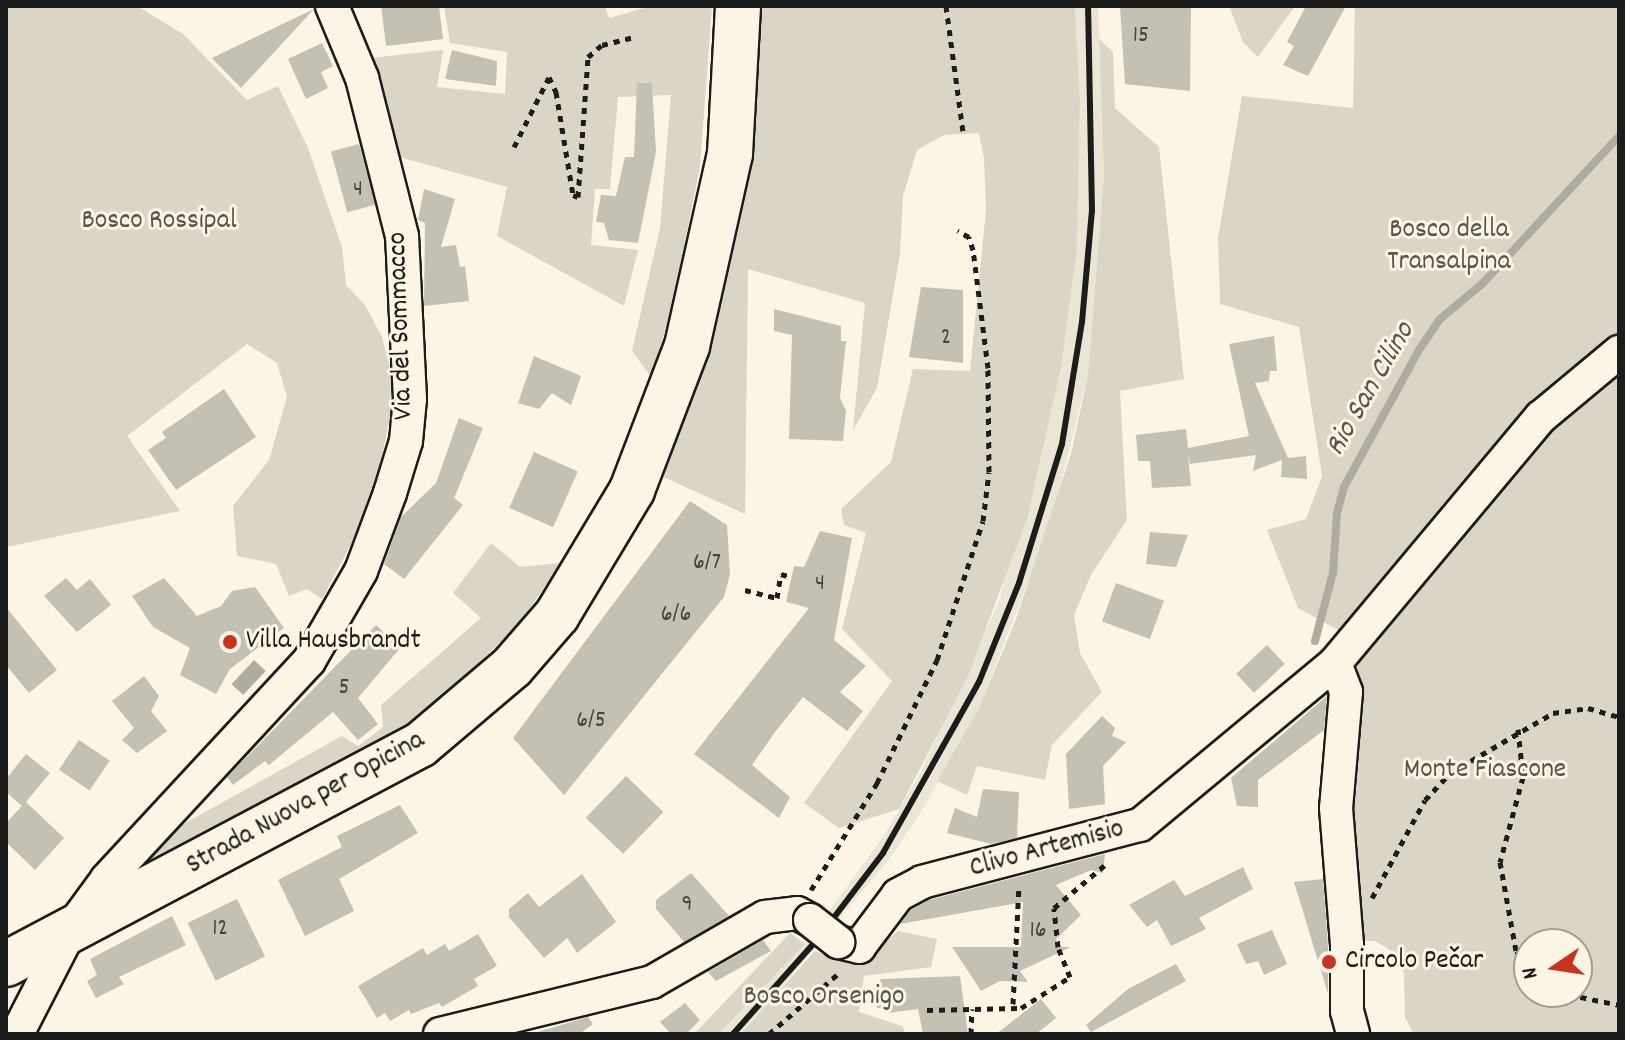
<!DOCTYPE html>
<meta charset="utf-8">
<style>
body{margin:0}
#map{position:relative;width:1625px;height:1040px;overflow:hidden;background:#fcf5e5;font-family:Dekko,sans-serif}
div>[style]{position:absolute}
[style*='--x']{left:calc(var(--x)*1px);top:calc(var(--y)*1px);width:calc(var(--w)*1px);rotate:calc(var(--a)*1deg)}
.built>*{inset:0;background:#ebe5d6}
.green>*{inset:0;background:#dbd5c8}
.water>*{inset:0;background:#b0aba1;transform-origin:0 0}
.stream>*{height:8px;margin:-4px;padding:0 4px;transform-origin:4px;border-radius:4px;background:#b0aba1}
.building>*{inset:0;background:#c4c0b3;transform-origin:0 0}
.path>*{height:5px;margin-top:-2.5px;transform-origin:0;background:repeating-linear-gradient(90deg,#1c1c1c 0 6px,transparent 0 12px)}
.roads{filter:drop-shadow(2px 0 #1c1c1c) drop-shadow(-2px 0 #1c1c1c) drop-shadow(0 2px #1c1c1c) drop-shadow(0 -2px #1c1c1c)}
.minor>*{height:32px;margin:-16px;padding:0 16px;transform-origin:16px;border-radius:16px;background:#fcf5e5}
.primary>*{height:44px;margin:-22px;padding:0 22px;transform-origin:22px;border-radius:22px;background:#fcf5e5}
.rail>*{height:6px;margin:-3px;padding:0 3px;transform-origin:3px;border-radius:3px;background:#1c1c1c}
.bridges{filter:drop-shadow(2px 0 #1c1c1c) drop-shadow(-2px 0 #1c1c1c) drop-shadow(0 2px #1c1c1c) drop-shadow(0 -2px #1c1c1c)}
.minor-bridge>*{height:32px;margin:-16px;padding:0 16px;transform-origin:16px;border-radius:16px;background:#fcf5e5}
.dots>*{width:22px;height:22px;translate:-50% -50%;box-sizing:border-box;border:4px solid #fcf5e5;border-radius:50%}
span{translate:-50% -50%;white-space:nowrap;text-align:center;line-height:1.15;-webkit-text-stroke:6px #fcf5e5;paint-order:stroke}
.number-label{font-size:24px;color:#464542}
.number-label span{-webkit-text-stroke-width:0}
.park-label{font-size:28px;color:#555450}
.street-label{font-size:28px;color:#1c1c1c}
.poi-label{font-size:28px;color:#1c1c1c}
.left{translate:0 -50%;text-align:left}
.water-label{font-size:30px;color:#575551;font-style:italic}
.frame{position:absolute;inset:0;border:8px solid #1c1c1c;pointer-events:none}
.north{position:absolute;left:1513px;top:928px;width:80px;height:80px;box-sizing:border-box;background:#fcf5e5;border:2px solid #a29e95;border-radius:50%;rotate:257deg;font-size:22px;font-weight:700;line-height:32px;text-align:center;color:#1c1c1c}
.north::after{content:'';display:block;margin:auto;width:28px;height:36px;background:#c8321e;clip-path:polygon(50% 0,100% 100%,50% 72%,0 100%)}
</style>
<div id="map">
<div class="built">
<i style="clip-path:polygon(1075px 6px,1098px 6px,1104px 174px,1088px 375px,1050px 526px,978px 710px,923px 809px,890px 858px,758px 1016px,741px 1034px,720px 1034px,805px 944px,883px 837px,921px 772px,1000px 599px,1077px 248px,1080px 101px)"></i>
</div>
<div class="green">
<i style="clip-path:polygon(6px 6px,137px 6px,183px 34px,247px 100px,278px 86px,308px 148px,342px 247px,346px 285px,365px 305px,382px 337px,391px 371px,390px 417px,380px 466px,352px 542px,322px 599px,307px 589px,289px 596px,276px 564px,237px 556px,233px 506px,269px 460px,287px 397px,277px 363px,247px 344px,127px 436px,180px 511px,6px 547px)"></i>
<i style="clip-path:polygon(444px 6px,605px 6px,609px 18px,651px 6px,712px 6px,700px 166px,673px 304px,651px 377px,632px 351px,660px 228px,671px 95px,618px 97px,610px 189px,595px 189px,591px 245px,638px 250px,624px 306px,497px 236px,507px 187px,396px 156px,371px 58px,443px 50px,437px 87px,505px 94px,507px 52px,450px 43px)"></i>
<i style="clip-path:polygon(753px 6px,1075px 6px,1080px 101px,1077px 248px,1061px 367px,1027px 519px,968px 676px,899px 809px,839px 828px,804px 803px,892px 681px,842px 629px,866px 533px,844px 525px,841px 509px,891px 462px,913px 369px,970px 371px,986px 210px,984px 158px,979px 133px,944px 135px,917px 150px,903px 196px,900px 254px,877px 388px,853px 430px,865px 303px,748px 269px,745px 514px,659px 475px)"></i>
<i style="clip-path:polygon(1229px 6px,1295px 6px,1258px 57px,1243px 42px)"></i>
<i style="clip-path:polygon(1355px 6px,1619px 6px,1619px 333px,1555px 381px,1344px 633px,1298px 608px,1267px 530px,1306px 519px,1322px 476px,1299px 327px,1220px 304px,1218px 238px,1242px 96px,1353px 108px)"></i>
<i style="clip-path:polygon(1099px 39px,1113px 52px,1115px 108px,1159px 147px,1184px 379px,1120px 391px,1127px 520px,1091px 575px,1074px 615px,1080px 653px,1102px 692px,1052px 745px,1045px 780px,977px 766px,967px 795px,937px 781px,978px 710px,1015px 622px,1071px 454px,1088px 375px,1104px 174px)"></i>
<i style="clip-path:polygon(evenodd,1619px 364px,1619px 1034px,1414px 1034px,1405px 1018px,1404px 974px,1395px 953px,1375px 941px,1358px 941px,1348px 790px,1359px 651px,1523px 452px,1619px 364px,1529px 944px,1577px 944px,1577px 992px,1529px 992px,1529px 944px)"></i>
<i style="clip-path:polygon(491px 543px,520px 567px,561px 563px,518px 625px,437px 704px,331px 773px,118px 876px,140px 848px,342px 736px,358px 746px,383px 727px,381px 705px,481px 618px,453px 593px)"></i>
<i style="clip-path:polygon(898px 931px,937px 939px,931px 967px,864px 976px,859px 1012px,902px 1026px,906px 1034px,741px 1034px,815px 951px,843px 961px,871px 954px)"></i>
<i style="clip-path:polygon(790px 933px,805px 944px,719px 1034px,694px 1034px)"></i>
</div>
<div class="water">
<i style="left:254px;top:660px;width:16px;height:33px;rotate:43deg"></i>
</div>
<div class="stream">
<i style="--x:1315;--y:641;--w:70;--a:-75.2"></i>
<i style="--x:1333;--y:573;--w:60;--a:-86.2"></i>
<i style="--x:1337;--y:513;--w:27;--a:-75"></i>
<i style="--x:1344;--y:487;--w:156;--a:-61.3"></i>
<i style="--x:1419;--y:350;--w:37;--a:-56"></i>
<i style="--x:1440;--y:319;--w:56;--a:-39.9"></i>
<i style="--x:1483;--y:283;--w:200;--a:-47.2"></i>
</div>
<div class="building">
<i style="clip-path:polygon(381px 6px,439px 6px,443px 39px,386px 46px)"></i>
<i style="clip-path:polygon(1120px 6px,1191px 6px,1190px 91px,1125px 84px)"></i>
<i style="clip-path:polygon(1306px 6px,1346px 6px,1308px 76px,1283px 65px,1294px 46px,1287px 42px)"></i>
<i style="clip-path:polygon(314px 9px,241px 88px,212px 58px)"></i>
<i style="clip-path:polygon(322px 43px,333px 66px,321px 72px,328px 88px,306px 99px,288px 59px)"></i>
<i style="clip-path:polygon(452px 50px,497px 61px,496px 86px,445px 79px)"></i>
<i style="clip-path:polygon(637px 83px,652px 83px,656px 152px,638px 243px,609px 240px,604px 223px,596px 222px,601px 195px,616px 196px,625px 157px,634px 157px)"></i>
<i style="left:359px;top:144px;width:63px;height:29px;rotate:75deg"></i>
<i style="clip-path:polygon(424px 189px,455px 199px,441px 247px,456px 245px,460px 267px,465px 266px,469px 301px,424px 306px,425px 223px,418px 220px)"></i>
<i style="clip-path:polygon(921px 287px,963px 290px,963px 363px,909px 357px)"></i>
<i style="clip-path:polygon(774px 309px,841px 326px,841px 341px,846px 341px,840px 398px,846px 411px,843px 441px,789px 439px,792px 335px,774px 331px)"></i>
<i style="clip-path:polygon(1274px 336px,1277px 371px,1270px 371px,1269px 381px,1255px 383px,1288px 458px,1306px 456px,1307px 479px,1281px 477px,1282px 460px,1253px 471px,1256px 455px,1190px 464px,1188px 455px,1191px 486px,1152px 488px,1150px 461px,1138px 461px,1136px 435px,1186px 429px,1188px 448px,1249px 436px,1229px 344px)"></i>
<i style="clip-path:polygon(534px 356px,581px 376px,571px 405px,552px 393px,539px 409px,518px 403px)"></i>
<i style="clip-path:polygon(224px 389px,256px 437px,176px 490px,148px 450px,166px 438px,162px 432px)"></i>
<i style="clip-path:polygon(459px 418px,483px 428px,454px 498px,463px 505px,404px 579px,384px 564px,401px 517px,436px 483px)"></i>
<i style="left:534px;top:452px;width:48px;height:61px;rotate:24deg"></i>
<i style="clip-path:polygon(690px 501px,727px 525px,730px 574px,724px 597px,564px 795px,513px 738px)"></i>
<i style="clip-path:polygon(820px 531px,852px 538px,834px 640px,866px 666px,840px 692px,863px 711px,847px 731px,803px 697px,775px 732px,752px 765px,790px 797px,779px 818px,694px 754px,809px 608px,786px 602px,794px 566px,804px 567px)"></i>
<i style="clip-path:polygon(1150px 532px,1188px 535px,1176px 567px,1146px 564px)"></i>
<i style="clip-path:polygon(66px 578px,77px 590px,90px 579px,111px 605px,77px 632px,44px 596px)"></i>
<i style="clip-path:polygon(164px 578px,197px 616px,221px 606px,232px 591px,255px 587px,284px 628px,230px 669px,216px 694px,180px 675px,190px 648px,153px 627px,132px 596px)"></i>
<i style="left:1116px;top:583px;width:51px;height:41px;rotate:20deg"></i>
<i style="clip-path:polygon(6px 607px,57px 670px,29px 693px,6px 665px)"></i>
<i style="clip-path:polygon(376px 625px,400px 648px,358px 698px,378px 724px,358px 740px,333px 712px,269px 765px,265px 761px,233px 785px,227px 777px)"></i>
<i style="left:1267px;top:645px;width:26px;height:42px;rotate:47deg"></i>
<i style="clip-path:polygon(144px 676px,159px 696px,151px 711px,167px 731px,137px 753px,122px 740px,134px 728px,112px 701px)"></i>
<i style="clip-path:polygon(1327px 696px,1324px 730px,1258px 780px,1258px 807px,1237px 806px,1231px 778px)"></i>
<i style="clip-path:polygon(1102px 716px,1115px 728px,1112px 736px,1126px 742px,1103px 766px,1105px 804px,1069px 809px,1066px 754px)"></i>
<i style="left:79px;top:740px;width:37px;height:36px;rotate:34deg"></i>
<i style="clip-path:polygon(26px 754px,50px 773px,26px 802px,64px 838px,35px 870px,6px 842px,6px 823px,22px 806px,6px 792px,6px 779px)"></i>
<i style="left:626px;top:776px;width:52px;height:58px;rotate:44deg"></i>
<i style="clip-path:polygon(983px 789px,1019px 792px,1017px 838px,991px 844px,947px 833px,955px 808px,977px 817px)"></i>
<i style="clip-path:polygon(400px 805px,418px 833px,339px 879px,354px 911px,305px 936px,278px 880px,342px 847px,337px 836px)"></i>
<i style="clip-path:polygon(1105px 854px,1103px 873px,1091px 870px,1056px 885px,1081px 915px,1056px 939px,1061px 947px,1071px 947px,1020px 971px,1028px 982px,1000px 981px,981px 991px,952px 947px,1021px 947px,1023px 902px,900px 924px,911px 910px,929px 900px)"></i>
<i style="clip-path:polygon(1243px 867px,1253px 889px,1199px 918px,1206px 929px,1171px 946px,1157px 920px,1147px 927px,1129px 905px,1174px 880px,1185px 896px)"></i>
<i style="clip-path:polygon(691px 873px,729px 916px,684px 942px,656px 909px,656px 900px)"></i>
<i style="clip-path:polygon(582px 874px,616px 922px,577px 953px,567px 938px,544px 958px,509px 917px,509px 909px,528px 893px,539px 907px)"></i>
<i style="clip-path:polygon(1323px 879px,1328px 946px,1328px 994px,1294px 882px)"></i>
<i style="left:237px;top:899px;width:64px;height:55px;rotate:64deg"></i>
<i style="clip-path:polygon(172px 916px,186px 945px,119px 977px,124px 984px,96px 998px,87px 981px,97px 975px,90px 959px)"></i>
<i style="clip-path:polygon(1272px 930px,1287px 964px,1264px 975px,1258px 961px,1246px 964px,1237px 944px)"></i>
<i style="clip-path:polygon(478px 934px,497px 966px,474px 979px,478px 986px,442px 1007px,439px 1003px,411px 1014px,409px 1010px,390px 1021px,385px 1013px,377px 1018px,358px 986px,423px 948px,427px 955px,445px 944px,449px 951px)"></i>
<i style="clip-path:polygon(763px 940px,771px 951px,716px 981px,708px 972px)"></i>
<i style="clip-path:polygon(1176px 964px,1186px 981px,1091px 1032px,1086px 1025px,1128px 989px)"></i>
<i style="clip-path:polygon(960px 976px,968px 1034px,923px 1034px,918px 1009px,888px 1013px,888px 1008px,877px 1008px,874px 986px,881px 986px,880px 979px)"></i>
<i style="clip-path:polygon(1041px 999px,1056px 1018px,1036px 1034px,996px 1034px)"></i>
<i style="clip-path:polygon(685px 1003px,700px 1020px,686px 1034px,671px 1034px,660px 1022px)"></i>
<i style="clip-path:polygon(588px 1017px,593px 1024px,579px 1034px,531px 1034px)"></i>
</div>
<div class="path">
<i style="--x:946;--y:6;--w:126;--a:82.3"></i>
<i style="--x:514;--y:147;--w:78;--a:-63.4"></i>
<i style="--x:549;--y:77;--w:17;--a:65"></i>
<i style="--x:556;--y:92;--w:104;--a:80.6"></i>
<i style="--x:573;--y:195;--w:5;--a:22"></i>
<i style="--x:578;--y:197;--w:140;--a:-85.9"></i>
<i style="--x:588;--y:57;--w:18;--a:-41"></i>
<i style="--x:602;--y:45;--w:30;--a:-14"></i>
<i style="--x:745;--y:590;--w:33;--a:14"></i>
<i style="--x:777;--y:598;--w:24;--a:-81"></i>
<i style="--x:781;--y:574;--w:10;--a:17"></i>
<i style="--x:1518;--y:729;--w:48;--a:84.1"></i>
<i style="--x:1523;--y:777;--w:88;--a:105.1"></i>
<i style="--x:1500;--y:862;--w:90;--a:79.8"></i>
<i style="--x:1516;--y:951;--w:18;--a:45"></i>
<i style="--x:811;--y:890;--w:126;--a:-58.3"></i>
<i style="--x:877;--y:783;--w:137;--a:-64"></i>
<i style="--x:937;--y:660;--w:146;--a:-71.7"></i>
<i style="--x:983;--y:521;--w:49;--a:-83"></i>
<i style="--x:989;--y:472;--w:104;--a:-90.6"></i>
<i style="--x:988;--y:368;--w:119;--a:-97.2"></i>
<i style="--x:973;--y:250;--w:14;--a:-107"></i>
<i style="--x:969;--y:237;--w:13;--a:-151"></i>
<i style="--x:1372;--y:898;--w:111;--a:-61.6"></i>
<i style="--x:1425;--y:800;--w:37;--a:-47"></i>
<i style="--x:1450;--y:773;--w:119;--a:-30.2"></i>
<i style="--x:1553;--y:713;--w:35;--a:-8"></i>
<i style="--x:1588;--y:708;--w:32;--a:16"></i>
<i style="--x:1557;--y:992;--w:63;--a:11.8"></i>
<i style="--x:1013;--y:1004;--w:119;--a:-87.1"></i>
<i style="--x:927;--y:1010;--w:94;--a:-1.2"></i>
<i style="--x:1021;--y:1008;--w:58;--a:-32.3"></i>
<i style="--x:1070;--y:977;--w:32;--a:-112"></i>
<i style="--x:1058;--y:947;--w:39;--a:-96"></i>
<i style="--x:1054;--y:908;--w:68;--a:-40.2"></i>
<i style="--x:769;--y:1034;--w:94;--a:-41.1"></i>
<i style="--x:971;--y:1034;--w:25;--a:-88"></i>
</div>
<div class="roads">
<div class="minor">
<i style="--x:1335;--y:663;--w:31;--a:69"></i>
<i style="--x:1346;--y:692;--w:116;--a:94.9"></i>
<i style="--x:1336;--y:808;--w:137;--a:85.4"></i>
<i style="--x:1347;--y:945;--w:66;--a:90"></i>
<i style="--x:1347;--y:1011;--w:24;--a:75"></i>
<i style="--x:838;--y:942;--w:22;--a:13"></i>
<i style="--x:859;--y:947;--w:65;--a:-53.1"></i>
<i style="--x:898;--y:895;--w:27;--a:-28"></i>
<i style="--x:922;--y:882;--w:225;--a:-14.7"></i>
<i style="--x:1140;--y:825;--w:254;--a:-39.7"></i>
<i style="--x:1335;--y:663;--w:321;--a:-50.1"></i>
<i style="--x:1541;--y:417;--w:102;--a:-39.8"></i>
<i style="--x:17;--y:1034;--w:120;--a:-62.8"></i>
<i style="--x:72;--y:927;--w:59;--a:-53.9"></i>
<i style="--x:107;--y:879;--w:297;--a:-47.2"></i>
<i style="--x:309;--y:661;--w:104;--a:-60"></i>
<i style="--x:361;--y:571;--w:83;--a:-69.6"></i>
<i style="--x:390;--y:493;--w:54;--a:-72.9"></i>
<i style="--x:406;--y:441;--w:42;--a:-84.6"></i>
<i style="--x:410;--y:399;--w:163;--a:-92.8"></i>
<i style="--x:402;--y:236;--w:163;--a:-104.2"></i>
<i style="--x:362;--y:78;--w:78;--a:-112.6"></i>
<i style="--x:440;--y:1034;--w:218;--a:-13.8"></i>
<i style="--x:652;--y:982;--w:130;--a:-29.9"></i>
<i style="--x:765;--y:917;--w:32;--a:-7"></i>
<i style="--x:797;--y:913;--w:15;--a:28"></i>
</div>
<div class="primary">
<i style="--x:6;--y:964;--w:468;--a:-27.9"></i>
<i style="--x:420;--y:745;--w:121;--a:-40.3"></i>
<i style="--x:512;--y:667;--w:69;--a:-49.1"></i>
<i style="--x:557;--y:615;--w:146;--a:-59"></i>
<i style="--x:632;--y:490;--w:154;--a:-69.1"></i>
<i style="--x:687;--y:346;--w:197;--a:-77.4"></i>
<i style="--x:730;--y:154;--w:148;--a:-86.9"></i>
</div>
</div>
<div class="rail">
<i style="--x:733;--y:1034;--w:125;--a:-48.3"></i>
<i style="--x:816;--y:941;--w:111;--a:-52.7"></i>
<i style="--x:883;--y:853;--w:196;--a:-60.7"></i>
<i style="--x:979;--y:682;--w:107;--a:-68"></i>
<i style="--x:1019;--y:583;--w:145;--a:-72.8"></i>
<i style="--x:1062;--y:444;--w:124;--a:-80.7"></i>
<i style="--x:1082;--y:322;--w:111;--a:-84.9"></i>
<i style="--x:1092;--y:211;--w:205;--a:-91.1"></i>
</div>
<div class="bridges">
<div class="minor-bridge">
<i style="--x:810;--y:920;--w:36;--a:38"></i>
</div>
</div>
<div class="dots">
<i style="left:230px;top:642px;background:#c8321e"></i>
<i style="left:1329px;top:962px;background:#c8321e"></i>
</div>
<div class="number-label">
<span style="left:1141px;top:37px">15</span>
<span style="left:358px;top:191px">4</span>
<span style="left:946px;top:339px">2</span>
<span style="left:707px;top:564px">6/7</span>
<span style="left:820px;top:585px">4</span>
<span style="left:676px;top:616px">6/6</span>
<span style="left:344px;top:689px">5</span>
<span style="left:591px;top:722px">6/5</span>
<span style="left:687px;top:906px">9</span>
<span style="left:220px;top:930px">12</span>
<span style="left:1038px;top:932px">16</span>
</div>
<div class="park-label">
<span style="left:159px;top:222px">Bosco Rossipal</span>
<span style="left:1449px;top:247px">Bosco della<br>Transalpina</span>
<span style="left:1485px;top:771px">Monte Fiascone</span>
<span style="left:824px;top:998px">Bosco Orsenigo</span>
</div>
<div class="street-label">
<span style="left:402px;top:326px;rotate:-92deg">Via del Sommacco</span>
<span style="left:306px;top:804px;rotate:-29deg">Strada Nuova per Opicina</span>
<span style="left:1047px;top:850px;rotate:-15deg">Clivo Artemisio</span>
</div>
<div class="poi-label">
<span class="left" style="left:246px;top:642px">Villa Hausbrandt</span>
<span class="left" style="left:1345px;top:962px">Circolo Pečar</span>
</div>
<div class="water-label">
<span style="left:1372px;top:390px;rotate:-60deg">Rio San Cilino</span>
</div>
<div class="frame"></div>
<div class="north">N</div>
</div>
